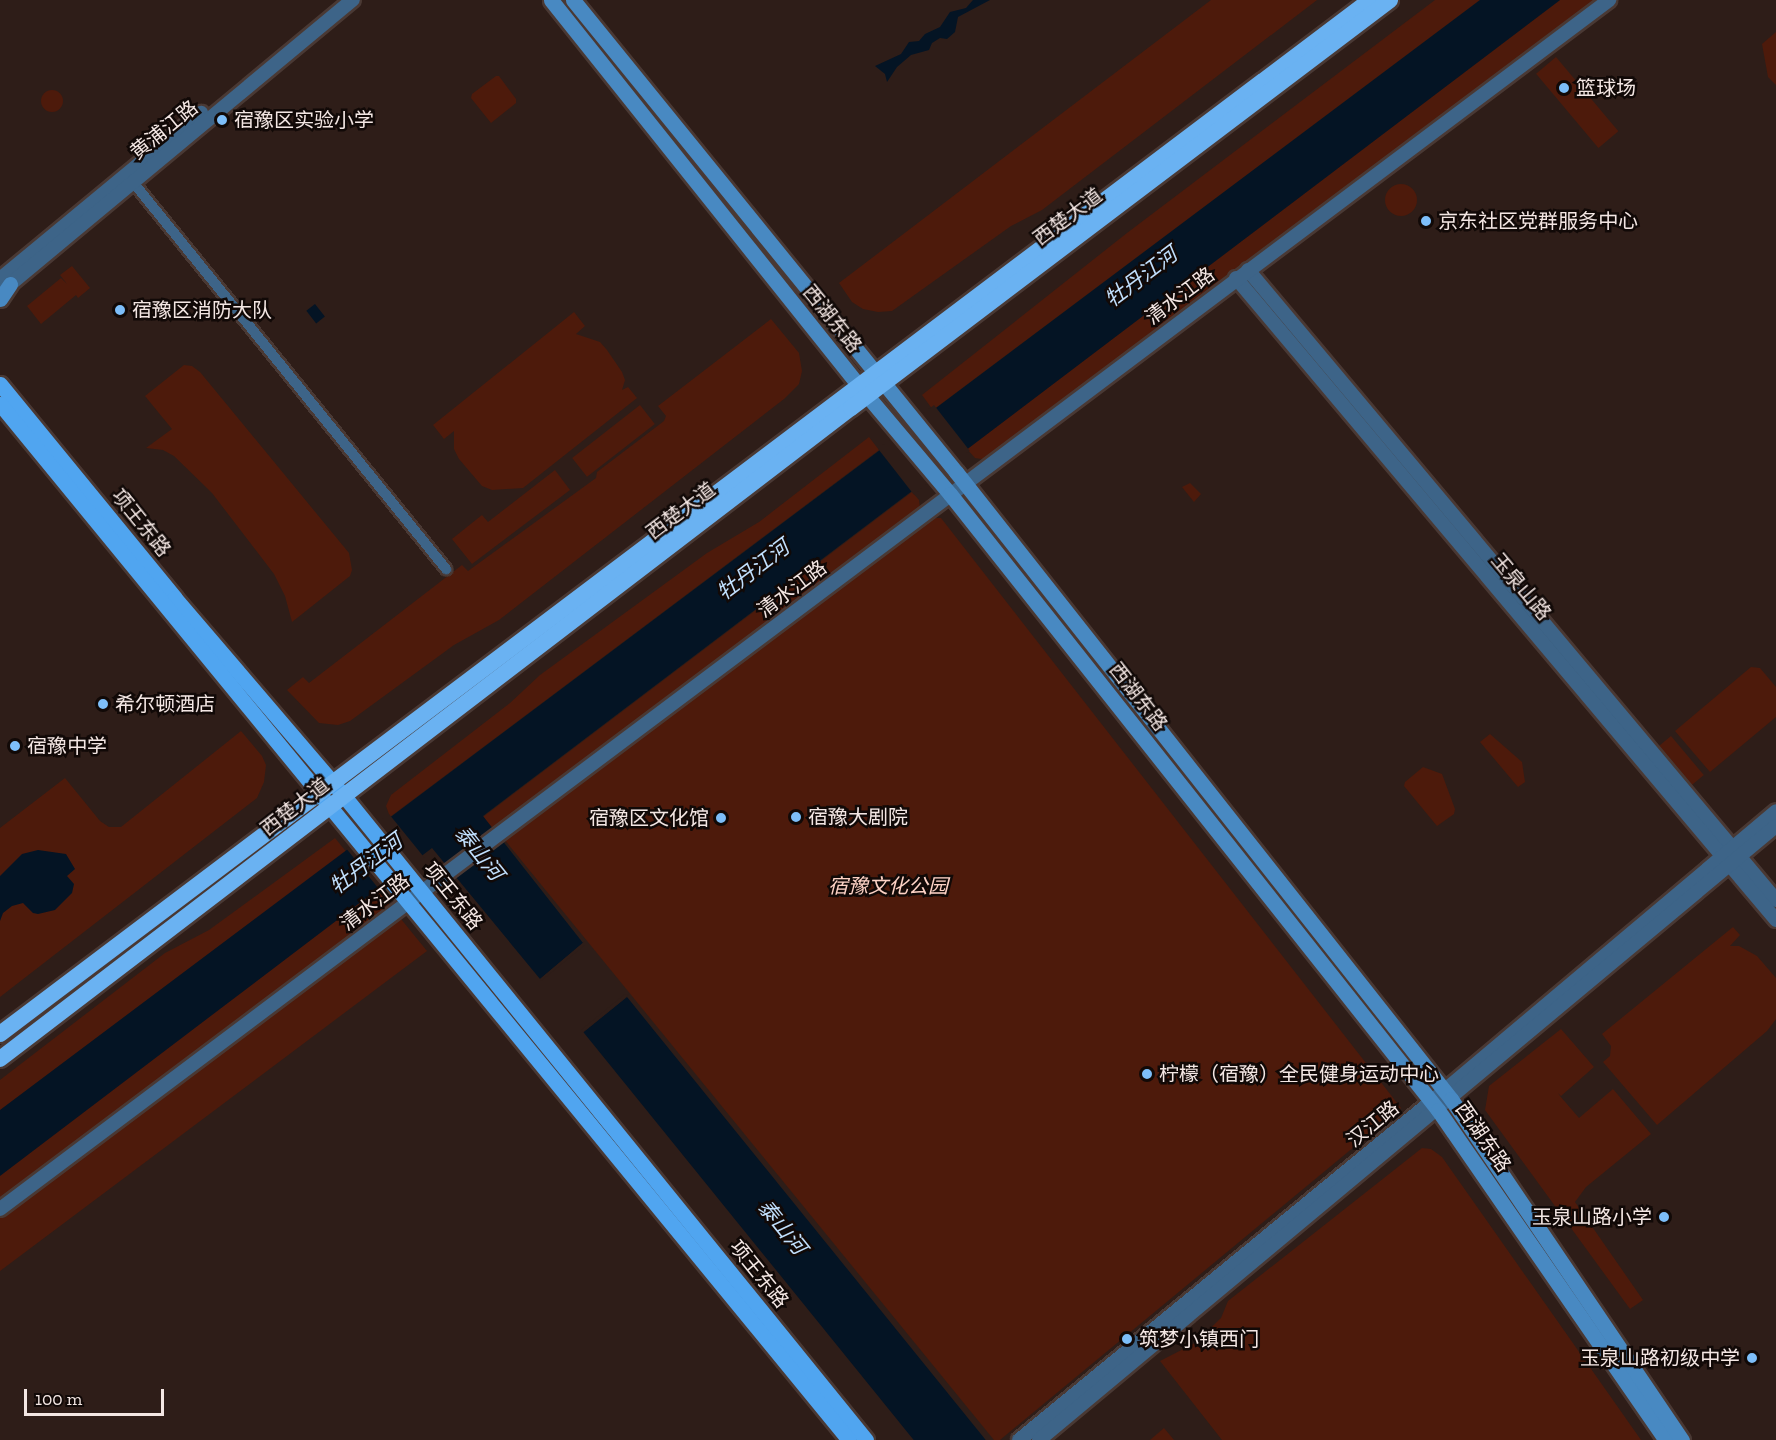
<!DOCTYPE html>
<meta charset="utf-8">
<style>
body{margin:0}
#map{position:relative;width:1776px;height:1440px;overflow:hidden;background:#2e1d18;font-family:"Zilla Slab","Noto Sans SC",serif}
div>[style]{position:absolute}
[style*='--x']{left:calc(var(--x)*1px);top:calc(var(--y)*1px);width:calc(var(--w)*1px);rotate:calc(var(--a)*1deg)}
.green>*{inset:0;background:#4d1a0b;transform-origin:0 0}
.round{border-radius:50%}
.water>*{inset:0;background:#041424;transform-origin:0 0}
.pier>*{inset:0;background:#2e1d18;transform-origin:0 0}
.roads{filter:drop-shadow(2px 0 #4a3934) drop-shadow(-2px 0 #4a3934) drop-shadow(0 2px #4a3934) drop-shadow(0 -2px #4a3934)}
.minor>*{height:10px;margin:-5px;padding:0 5px;transform-origin:5px;border-radius:5px;background:#3d6488}
.tertiary>*{height:14px;margin:-7px;padding:0 7px;transform-origin:7px;border-radius:7px;background:#3d6488}
.secondary>*{height:15px;margin:-7.5px;padding:0 7.5px;transform-origin:7.5px;border-radius:7.5px;background:#4889c2}
.primary>*{height:15px;margin:-7.5px;padding:0 7.5px;transform-origin:7.5px;border-radius:7.5px;background:#50a5f0}
.trunk>*{height:16px;margin:-8px;padding:0 8px;transform-origin:8px;border-radius:8px;background:#6ab2f2}
.dots>*{width:16px;height:16px;translate:-50% -50%;box-sizing:border-box;border:3px solid #110907;border-radius:50%}
span{translate:-50% -50%;white-space:nowrap;text-align:center;line-height:1.15;-webkit-text-stroke:5px #110907;paint-order:stroke}
.poi-label{font-size:20px;color:#f3e6e3}
.left{translate:0 -50%;text-align:left}
.right{translate:-100% -50%;text-align:right}
.street-label{font-size:20px;color:#f3e6e3}
.park-label{font-size:20px;color:#fed3c6;font-style:italic}
.water-label{font-size:21px;color:#c1e0fe;font-style:italic}
.scale{position:absolute;left:24px;top:1389px;width:140px;height:27px;box-sizing:border-box;border:3px solid #f3e6e3;border-top:0;padding-left:8px;font-size:18px;line-height:21px;white-space:nowrap;color:#f3e6e3;-webkit-text-stroke:4px #110907;paint-order:stroke}
</style>
<div id="map">
<div class="green">
<i style="clip-path:polygon(1211px 0,1317px 0,1042px 210px,1011px 226px,892px 311px,878px 312px,863px 309px,852px 302px,839px 283px)"></i>
<i style="clip-path:polygon(1435px 0,1480px 0,933px 410px,922px 395px,1127px 233px)"></i>
<i style="clip-path:polygon(1560px 0,1604px 0,988px 460px,975px 458px,967px 449px)"></i>
<i style="clip-path:polygon(1776px 32px,1776px 85px,1768px 77px,1762px 44px)"></i>
<i style="left:1556px;top:57px;width:97px;height:26px;rotate:50deg"></i>
<i style="clip-path:polygon(496px 76px,499px 76px,516px 99px,516px 103px,491px 123px,471px 98px,472px 94px)"></i>
<i class="round" style="left:41px;top:90px;width:22px;height:22px"></i>
<i class="round" style="left:1385px;top:184px;width:32px;height:32px"></i>
<i style="clip-path:polygon(72px 266px,90px 288px,78px 298px,76px 295px,41px 324px,27px 306px,61px 278px,67px 284px,60px 275px)"></i>
<i style="clip-path:polygon(574px 312px,585px 326px,576px 334px,600px 342px,607px 350px,622px 372px,625px 380px,622px 390px,628px 387px,637px 398px,523px 488px,492px 490px,482px 486px,459px 459px,454px 449px,454px 431px,444px 439px,433px 425px)"></i>
<i style="clip-path:polygon(771px 319px,799px 353px,802px 371px,799px 384px,784px 399px,499px 620px,454px 645px,350px 721px,338px 725px,319px 723px,287px 690px,303px 677px,309px 683px,462px 565px,468px 571px,596px 478px,597px 472px,664px 421px,666px 416px,658px 406px)"></i>
<i style="clip-path:polygon(184px 365px,192px 366px,200px 372px,349px 553px,352px 570px,350px 576px,292px 622px,285px 596px,274px 574px,212px 493px,174px 456px,163px 450px,146px 448px,172px 429px,145px 396px)"></i>
<i style="left:640px;top:405px;width:24px;height:86px;rotate:52deg"></i>
<i style="clip-path:polygon(869px 437px,879px 450px,390px 817px,386px 806px,391px 795px,510px 703px,540px 675px,707px 553px,759px 522px)"></i>
<i style="clip-path:polygon(555px 470px,570px 490px,472px 564px,452px 539px,482px 515px,488px 522px)"></i>
<i style="clip-path:polygon(1190px 483px,1201px 494px,1194px 502px,1182px 487px)"></i>
<i style="clip-path:polygon(912px 492px,919px 500px,920px 508px,917px 516px,495px 833px,483px 817px)"></i>
<i style="clip-path:polygon(930px 518px,941px 518px,1401px 1108px,1000px 1440px,994px 1440px,504px 839px)"></i>
<i style="clip-path:polygon(1751px 667px,1760px 668px,1776px 687px,1776px 717px,1710px 772px,1675px 731px)"></i>
<i style="clip-path:polygon(241px 731px,262px 756px,266px 765px,264px 782px,257px 798px,0 997px,0 828px,65px 778px,100px 821px,109px 827px,121px 827px)"></i>
<i style="clip-path:polygon(1490px 734px,1522px 762px,1525px 782px,1518px 787px,1480px 742px)"></i>
<i style="left:1671px;top:736px;width:51px;height:16px;rotate:50deg"></i>
<i style="clip-path:polygon(1423px 767px,1442px 774px,1455px 809px,1454px 814px,1437px 826px,1404px 786px,1405px 782px)"></i>
<i style="clip-path:polygon(335px 838px,427px 951px,0 1271px,0 1080px,165px 953px,209px 930px)"></i>
<i style="clip-path:polygon(1733px 927px,1740px 935px,1730px 946px,1739px 946px,1757px 956px,1776px 978px,1776px 1019px,1767px 1031px,1657px 1125px,1603px 1062px,1610px 1056px,1611px 1046px,1602px 1034px)"></i>
<i style="clip-path:polygon(1561px 1029px,1594px 1067px,1561px 1096px,1558px 1093px,1560px 1096px,1579px 1118px,1613px 1089px,1651px 1134px,1586px 1187px,1575px 1202px,1643px 1300px,1630px 1309px,1485px 1110px,1489px 1086px)"></i>
<i style="clip-path:polygon(1422px 1148px,1431px 1149px,1442px 1157px,1641px 1440px,1222px 1440px,1160px 1361px,1195px 1343px,1221px 1318px,1228px 1301px)"></i>
<i style="clip-path:polygon(1164px 1428px,1174px 1440px,1150px 1440px)"></i>
</div>
<div class="water">
<i style="clip-path:polygon(973px 0,990px 0,958px 17px,955px 32px,947px 39px,940px 38px,932px 43px,929px 50px,911px 55px,897px 67px,887px 82px,885px 74px,875px 66px,901px 54px,909px 42px,919px 41px,925px 34px,940px 27px,950px 12px,966px 8px)"></i>
<i style="clip-path:polygon(1480px 0,1560px 0,483px 816px,583px 943px,540px 979px,432px 848px,0 1176px,0 1110px)"></i>
<i style="left:315px;top:304px;width:16px;height:11px;rotate:52deg"></i>
<i style="clip-path:polygon(38px 850px,66px 854px,75px 869px,67px 876px,74px 884px,72px 893px,55px 910px,38px 914px,33px 913px,23px 903px,12px 906px,3px 913px,0 921px,0 876px,22px 854px)"></i>
<i style="left:627px;top:997px;width:570px;height:56px;rotate:51deg"></i>
</div>
<div class="pier">
<i style="left:934px;top:405px;width:58px;height:71px;rotate:52deg"></i>
<i style="left:389px;top:814px;width:56px;height:55px;rotate:51deg"></i>
<i style="clip-path:polygon(585px 941px,585px 945px,541px 981px,540px 979px)"></i>
<i style="clip-path:polygon(625px 994px,629px 995px,583px 1032px,581px 1030px)"></i>
</div>
<div class="roads">
<div class="minor">
<i style="--x:128;--y:176;--w:506;--a:51.02"></i>
</div>
<div class="tertiary">
<i style="--x:1248;--y:270;--w:822;--a:50.03"></i>
<i style="--x:1236;--y:278;--w:839;--a:49.93"></i>
<i style="--x:0;--y:279;--w:261;--a:-39.6"></i>
<i style="--x:2;--y:291;--w:456;--a:-39.7"></i>
<i style="--x:0;--y:1209;--w:2013;--a:-36.92"></i>
<i style="--x:1019;--y:1440;--w:534;--a:-39.38"></i>
<i style="--x:1432;--y:1101;--w:450;--a:-40.1"></i>
<i style="--x:1039;--y:1440;--w:959;--a:-39.8"></i>
</div>
<div class="secondary">
<i style="--x:551;--y:0;--w:494;--a:51.4"></i>
<i style="--x:859;--y:386;--w:141;--a:49.9"></i>
<i style="--x:950;--y:494;--w:786;--a:51.61"></i>
<i style="--x:1438;--y:1110;--w:401;--a:55.4"></i>
<i style="--x:573;--y:0;--w:608;--a:50.94"></i>
<i style="--x:956;--y:472;--w:799;--a:51.71"></i>
<i style="--x:1451;--y:1099;--w:412;--a:55.9"></i>
<i style="--x:0;--y:299;--w:18;--a:-56"></i>
</div>
<div class="primary">
<i style="--x:0;--y:384;--w:276;--a:50.7"></i>
<i style="--x:175;--y:598;--w:260;--a:49.5"></i>
<i style="--x:344;--y:796;--w:829;--a:50.97"></i>
<i style="--x:0;--y:404;--w:1339;--a:50.67"></i>
</div>
<div class="trunk">
<i style="--x:0;--y:1034;--w:1716;--a:-37.04"></i>
<i style="--x:0;--y:1059;--w:1071;--a:-37.42"></i>
<i style="--x:851;--y:408;--w:676;--a:-37.12"></i>
</div>
</div>
<div class="dots">
<i style="left:1564px;top:88px;background:#7dbef9"></i>
<i style="left:222px;top:120px;background:#7dbef9"></i>
<i style="left:1426px;top:221px;background:#7dbef9"></i>
<i style="left:120px;top:310px;background:#7dbef9"></i>
<i style="left:103px;top:704px;background:#7dbef9"></i>
<i style="left:15px;top:746px;background:#7dbef9"></i>
<i style="left:796px;top:817px;background:#7dbef9"></i>
<i style="left:721px;top:818px;background:#7dbef9"></i>
<i style="left:1147px;top:1074px;background:#7dbef9"></i>
<i style="left:1664px;top:1217px;background:#7dbef9"></i>
<i style="left:1127px;top:1339px;background:#7dbef9"></i>
<i style="left:1752px;top:1358px;background:#7dbef9"></i>
</div>
<div class="poi-label">
<span class="left" style="left:1576px;top:88px">篮球场</span>
<span class="left" style="left:234px;top:120px">宿豫区实验小学</span>
<span class="left" style="left:1438px;top:221px">京东社区党群服务中心</span>
<span class="left" style="left:132px;top:310px">宿豫区消防大队</span>
<span class="left" style="left:115px;top:704px">希尔顿酒店</span>
<span class="left" style="left:27px;top:746px">宿豫中学</span>
<span class="left" style="left:808px;top:817px">宿豫大剧院</span>
<span class="right" style="left:709px;top:818px">宿豫区文化馆</span>
<span class="left" style="left:1159px;top:1074px">柠檬（宿豫）全民健身运动中心</span>
<span class="right" style="left:1652px;top:1217px">玉泉山路小学</span>
<span class="left" style="left:1139px;top:1339px">筑梦小镇西门</span>
<span class="right" style="left:1740px;top:1358px">玉泉山路初级中学</span>
</div>
<div class="street-label">
<span style="left:164px;top:130px;rotate:-39deg">黄浦江路</span>
<span style="left:1068px;top:217px;rotate:-37deg">西楚大道</span>
<span style="left:1180px;top:296px;rotate:-37deg">清水江路</span>
<span style="left:832px;top:319px;rotate:51deg">西湖东路</span>
<span style="left:681px;top:511px;rotate:-37deg">西楚大道</span>
<span style="left:141px;top:523px;rotate:51deg">项王东路</span>
<span style="left:1521px;top:587px;rotate:50deg">玉泉山路</span>
<span style="left:792px;top:589px;rotate:-37deg">清水江路</span>
<span style="left:1138px;top:697px;rotate:52deg">西湖东路</span>
<span style="left:295px;top:807px;rotate:-38deg">西楚大道</span>
<span style="left:453px;top:896px;rotate:51deg">项王东路</span>
<span style="left:375px;top:902px;rotate:-37deg">清水江路</span>
<span style="left:1373px;top:1124px;rotate:-39deg">汉江路</span>
<span style="left:1483px;top:1137px;rotate:55deg">西湖东路</span>
<span style="left:759px;top:1274px;rotate:51deg">项王东路</span>
</div>
<div class="park-label">
<span style="left:888px;top:886px">宿豫文化公园</span>
</div>
<div class="water-label">
<span style="left:1141px;top:277px;rotate:-37deg">牡丹江河</span>
<span style="left:753px;top:570px;rotate:-37deg">牡丹江河</span>
<span style="left:479px;top:853px;rotate:51deg">泰山河</span>
<span style="left:366px;top:864px;rotate:-37deg">牡丹江河</span>
<span style="left:782px;top:1227px;rotate:51deg">泰山河</span>
</div>
<div class="scale">100 m</div>
</div>
